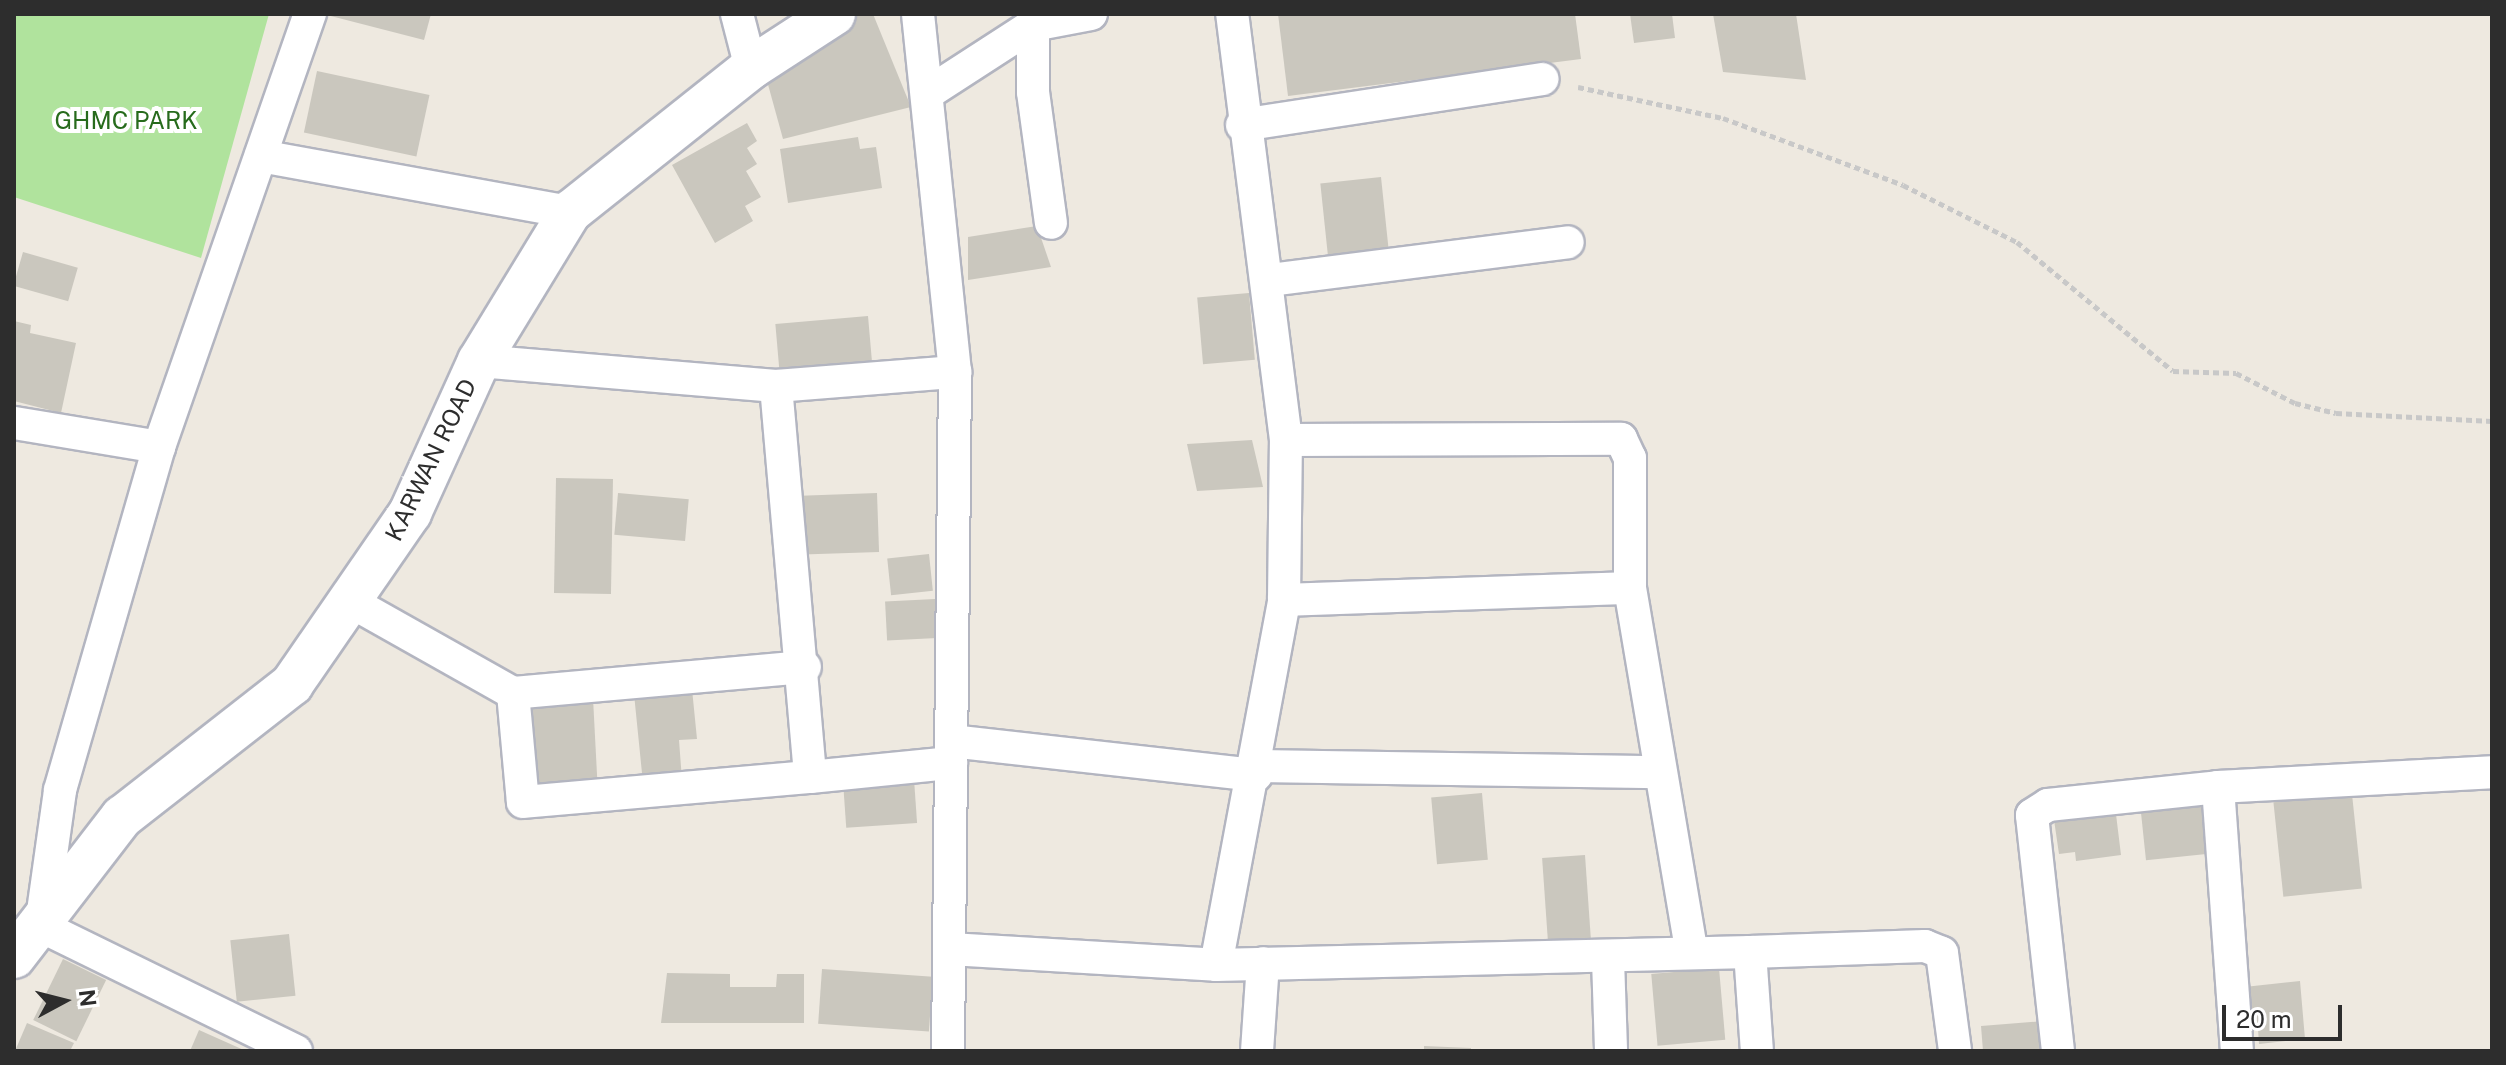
<!DOCTYPE html>
<style>
body{margin:0}
#map{position:relative;width:2506px;height:1065px;overflow:hidden;background:#eee9e0;font-family:"Public Sans",sans-serif}
div>[style]{position:absolute}
[style*='--x']{left:calc(var(--x)*1px);top:calc(var(--y)*1px);width:calc(var(--w)*1px);rotate:calc(var(--a)*1deg)}
.green>*{inset:0;background:#b0e39d}
.building>*{inset:0;background:#cac7be;transform-origin:0 0}
.path>*{height:5px;margin-top:-2.5px;transform-origin:0;background:repeating-linear-gradient(90deg,#c8c8c8 0 6px,transparent 0 10px)}
.roads{filter:drop-shadow(2px 0 #b3b5c0) drop-shadow(-2px 0 #b3b5c0) drop-shadow(0 2px #b3b5c0) drop-shadow(0 -2px #b3b5c0)}
.minor>*{height:32px;margin:-16px;padding:0 16px;transform-origin:16px;border-radius:16px;background:#fff}
.tertiary>*{height:42px;margin:-21px;padding:0 21px;transform-origin:21px;border-radius:21px;background:#fff}
span{translate:-50% -50%;white-space:nowrap;text-align:center;line-height:1.15;-webkit-text-stroke:8px #fff;paint-order:stroke}
.park-label{font-size:24px;color:#276b1c}
.street-label{font-size:24px;color:#2d2d2d}
.frame{position:absolute;inset:0;border:16px solid #2d2d2d;pointer-events:none}
.north{position:absolute;left:24px;top:961px;width:80px;height:80px;-webkit-text-stroke:6px #fff;paint-order:stroke;rotate:83deg;font-size:22px;font-weight:700;line-height:32px;text-align:center;color:#2d2d2d}
.north::after{content:'';display:block;margin:auto;width:28px;height:36px;background:#2d2d2d;clip-path:polygon(50% 0,100% 100%,50% 72%,0 100%)}
.scale{position:absolute;left:2222px;top:1005px;width:120px;height:36px;box-sizing:border-box;border:4px solid #2d2d2d;border-top:0;padding-left:10px;font-size:24px;line-height:28px;white-space:nowrap;color:#2d2d2d;-webkit-text-stroke:6px #fff;paint-order:stroke}
</style>
<div id="map">
<div class="green">
<i style="clip-path:polygon(14px 14px,269px 14px,201px 258px,14px 197px)"></i>
</div>
<div class="building">
<i style="clip-path:polygon(323px 14px,431px 14px,424px 40px)"></i>
<i style="clip-path:polygon(846px 14px,873px 14px,911px 107px,783px 139px,764px 70px)"></i>
<i style="clip-path:polygon(1278px 14px,1575px 14px,1581px 59px,1288px 96px)"></i>
<i style="clip-path:polygon(1630px 14px,1672px 14px,1675px 38px,1634px 43px)"></i>
<i style="clip-path:polygon(1713px 14px,1796px 14px,1806px 80px,1723px 72px)"></i>
<i style="left:317px;top:71px;width:115px;height:63px;rotate:12deg"></i>
<i style="clip-path:polygon(747px 123px,757px 141px,747px 148px,757px 164px,746px 171px,761px 197px,745px 206px,753px 221px,715px 243px,672px 165px)"></i>
<i style="clip-path:polygon(858px 137px,860px 149px,876px 147px,882px 188px,788px 203px,780px 149px)"></i>
<i style="left:1381px;top:177px;width:73px;height:61px;rotate:84deg"></i>
<i style="clip-path:polygon(1037px 226px,1051px 267px,968px 280px,968px 237px)"></i>
<i style="left:23px;top:252px;width:57px;height:35px;rotate:16deg"></i>
<i style="left:1249px;top:293px;width:67px;height:52px;rotate:85deg"></i>
<i style="left:868px;top:316px;width:57px;height:93px;rotate:85deg"></i>
<i style="clip-path:polygon(14px 321px,31px 325px,30px 333px,76px 343px,61px 413px,14px 401px)"></i>
<i style="clip-path:polygon(1252px 440px,1263px 487px,1197px 491px,1187px 444px)"></i>
<i style="left:556px;top:478px;width:57px;height:115px;rotate:1deg"></i>
<i style="left:618px;top:493px;width:71px;height:42px;rotate:5deg"></i>
<i style="left:877px;top:493px;width:59px;height:76px;rotate:88deg"></i>
<i style="left:929px;top:554px;width:37px;height:42px;rotate:84deg"></i>
<i style="left:935px;top:599px;width:39px;height:50px;rotate:87deg"></i>
<i style="clip-path:polygon(692px 689px,697px 739px,679px 740px,682px 780px,643px 783px,634px 694px)"></i>
<i style="left:593px;top:698px;width:91px;height:63px;rotate:87deg"></i>
<i style="left:914px;top:779px;width:44px;height:71px;rotate:86deg"></i>
<i style="left:1482px;top:793px;width:67px;height:51px;rotate:85deg"></i>
<i style="left:2352px;top:794px;width:95px;height:79px;rotate:84deg"></i>
<i style="left:2203px;top:800px;width:54px;height:63px;rotate:84deg"></i>
<i style="clip-path:polygon(2115px 806px,2121px 855px,2076px 861px,2075px 852px,2059px 854px,2053px 813px)"></i>
<i style="left:1585px;top:855px;width:96px;height:43px;rotate:86deg"></i>
<i style="left:289px;top:934px;width:62px;height:59px;rotate:84deg"></i>
<i style="left:63px;top:959px;width:48px;height:68px;rotate:26deg"></i>
<i style="left:1719px;top:968px;width:72px;height:68px;rotate:85deg"></i>
<i style="left:822px;top:969px;width:111px;height:55px;rotate:4deg"></i>
<i style="clip-path:polygon(667px 973px,730px 974px,730px 987px,776px 987px,777px 974px,804px 974px,804px 1023px,661px 1023px)"></i>
<i style="clip-path:polygon(2300px 981px,2305px 1039px,2259px 1044px,2258px 1029px,2239px 1030px,2235px 988px)"></i>
<i style="clip-path:polygon(2045px 1021px,2047px 1051px,1983px 1051px,1981px 1026px)"></i>
<i style="clip-path:polygon(27px 1023px,74px 1043px,70px 1051px,15px 1051px)"></i>
<i style="clip-path:polygon(199px 1030px,246px 1051px,190px 1051px)"></i>
<i style="clip-path:polygon(1424px 1046px,1471px 1048px,1471px 1051px,1424px 1051px)"></i>
</div>
<div class="path">
<i style="--x:1578;--y:87;--w:148;--a:12.1"></i>
<i style="--x:1723;--y:118;--w:192;--a:20.4"></i>
<i style="--x:1903;--y:185;--w:127;--a:26.6"></i>
<i style="--x:2017;--y:242;--w:202;--a:39.6"></i>
<i style="--x:2173;--y:371;--w:63;--a:1.8"></i>
<i style="--x:2236;--y:373;--w:66;--a:27"></i>
<i style="--x:2295;--y:403;--w:42;--a:13.7"></i>
<i style="--x:2336;--y:413;--w:156;--a:2.9"></i>
</div>
<div class="roads">
<div class="minor">
<i style="--x:737;--y:14;--w:56;--a:75.5"></i>
<i style="--x:918;--y:14;--w:360;--a:84.1"></i>
<i style="--x:955;--y:372;--w:679;--a:90.59"></i>
<i style="--x:1033;--y:14;--w:78;--a:90"></i>
<i style="--x:1033;--y:92;--w:132;--a:82.2"></i>
<i style="--x:931;--y:91;--w:121;--a:-32.9"></i>
<i style="--x:1033;--y:25;--w:59;--a:-10.7"></i>
<i style="--x:1242;--y:125;--w:304;--a:-8.7"></i>
<i style="--x:261;--y:156;--w:314;--a:10.3"></i>
<i style="--x:1269;--y:280;--w:301;--a:-7.2"></i>
<i style="--x:479;--y:361;--w:298;--a:4.8"></i>
<i style="--x:776;--y:386;--w:180;--a:-4.5"></i>
<i style="--x:776;--y:386;--w:392;--a:85"></i>
<i style="--x:810;--y:777;--w:142;--a:-5.7"></i>
<i style="--x:14;--y:423;--w:147;--a:9.4"></i>
<i style="--x:1286;--y:440;--w:335;--a:-0.2"></i>
<i style="--x:1621;--y:439;--w:21;--a:65"></i>
<i style="--x:1630;--y:458;--w:130;--a:90"></i>
<i style="--x:1630;--y:588;--w:370;--a:80.4"></i>
<i style="--x:1284;--y:600;--w:346;--a:-2"></i>
<i style="--x:353;--y:603;--w:184;--a:29.4"></i>
<i style="--x:513;--y:693;--w:109;--a:84.8"></i>
<i style="--x:523;--y:802;--w:288;--a:-5"></i>
<i style="--x:513;--y:693;--w:293;--a:-5.1"></i>
<i style="--x:951;--y:741;--w:307;--a:6.4"></i>
<i style="--x:1258;--y:766;--w:402;--a:0.9"></i>
<i style="--x:2218;--y:787;--w:265;--a:85.9"></i>
<i style="--x:950;--y:949;--w:266;--a:3.4"></i>
<i style="--x:1216;--y:965;--w:534;--a:-1.39"></i>
<i style="--x:1750;--y:952;--w:99;--a:86"></i>
<i style="--x:1750;--y:952;--w:175;--a:-2"></i>
<i style="--x:1925;--y:946;--w:18;--a:22"></i>
<i style="--x:1942;--y:953;--w:99;--a:82.4"></i>
<i style="--x:1608;--y:959;--w:92;--a:88.1"></i>
<i style="--x:1216;--y:965;--w:371;--a:-79.4"></i>
<i style="--x:1284;--y:600;--w:160;--a:-89.3"></i>
<i style="--x:1286;--y:440;--w:429;--a:-97.2"></i>
<i style="--x:296;--y:1051;--w:284;--a:-153.9"></i>
<i style="--x:41;--y:926;--w:137;--a:-82"></i>
<i style="--x:60;--y:790;--w:357;--a:-73.9"></i>
<i style="--x:159;--y:447;--w:459;--a:-70.8"></i>
<i style="--x:1257;--y:1051;--w:88;--a:-86.1"></i>
<i style="--x:2058;--y:1051;--w:237;--a:-96.3"></i>
<i style="--x:2032;--y:815;--w:19;--a:-32"></i>
<i style="--x:2048;--y:805;--w:171;--a:-6"></i>
<i style="--x:2218;--y:787;--w:274;--a:-3.1"></i>
</div>
<div class="tertiary">
<i style="--x:14;--y:957;--w:177;--a:-52.4"></i>
<i style="--x:122;--y:817;--w:216;--a:-38"></i>
<i style="--x:292;--y:684;--w:208;--a:-55.4"></i>
<i style="--x:410;--y:513;--w:167;--a:-65.6"></i>
<i style="--x:479;--y:361;--w:175;--a:-58.6"></i>
<i style="--x:570;--y:212;--w:231;--a:-38.5"></i>
<i style="--x:751;--y:68;--w:99;--a:-33"></i>
</div>
</div>
<div class="park-label">
<span style="left:126px;top:121px">GHMC PARK</span>
</div>
<div class="street-label">
<span style="left:431px;top:460px;rotate:-64deg">KARWAN ROAD</span>
</div>
<div class="frame"></div>
<div class="north">N</div>
<div class="scale">20 m</div>
</div>
